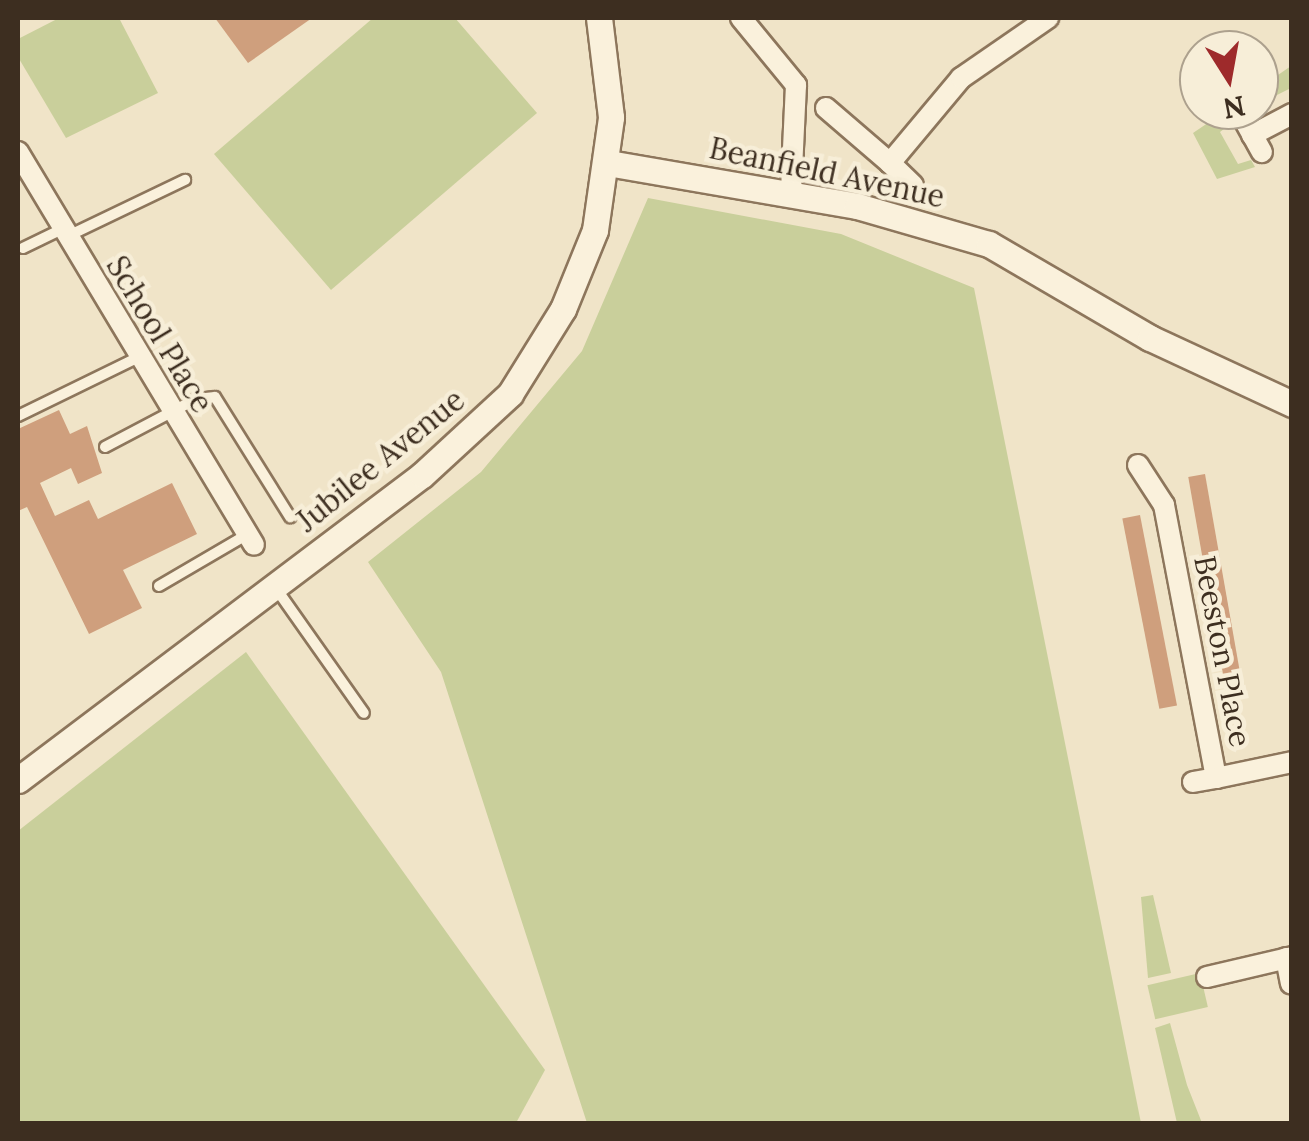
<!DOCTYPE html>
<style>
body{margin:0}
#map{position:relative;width:1309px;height:1141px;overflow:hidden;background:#f0e4c8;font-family:Lora,serif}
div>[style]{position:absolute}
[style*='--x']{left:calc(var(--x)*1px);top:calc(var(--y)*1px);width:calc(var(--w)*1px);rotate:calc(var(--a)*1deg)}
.green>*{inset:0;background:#c9cf9b;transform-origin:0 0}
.building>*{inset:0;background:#cf9f7d;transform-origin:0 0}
.roads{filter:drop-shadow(2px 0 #8d765c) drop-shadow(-2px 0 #8d765c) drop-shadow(0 2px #8d765c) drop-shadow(0 -2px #8d765c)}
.service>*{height:10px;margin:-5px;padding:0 5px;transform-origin:5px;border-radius:5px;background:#faf1dc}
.minor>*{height:20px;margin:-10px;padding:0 10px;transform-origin:10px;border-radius:10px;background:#faf1dc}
.tertiary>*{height:25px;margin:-12.5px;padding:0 12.5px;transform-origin:12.5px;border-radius:12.5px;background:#faf1dc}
span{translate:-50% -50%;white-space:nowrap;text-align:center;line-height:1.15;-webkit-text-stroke:9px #f7eed8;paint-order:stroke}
.street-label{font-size:30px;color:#3d2e20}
.frame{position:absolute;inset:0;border:20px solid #3d2e20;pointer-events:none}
.north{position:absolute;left:1179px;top:30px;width:100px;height:100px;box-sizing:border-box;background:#f7eed8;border:2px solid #ada18e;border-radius:50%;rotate:169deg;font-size:28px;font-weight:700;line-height:40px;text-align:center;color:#3d2e20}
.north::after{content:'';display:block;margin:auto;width:35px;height:45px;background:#9e2a2b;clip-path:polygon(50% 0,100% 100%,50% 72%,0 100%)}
</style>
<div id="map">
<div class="green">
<i style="clip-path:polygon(59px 18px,119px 18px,158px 93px,66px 138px,18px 57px,18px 39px)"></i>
<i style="clip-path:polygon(373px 18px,455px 18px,537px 113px,331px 290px,214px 154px)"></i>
<i style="clip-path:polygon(1291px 66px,1291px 88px,1263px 102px,1267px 113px,1239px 116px,1235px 110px,1259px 110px,1259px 88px)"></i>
<i style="clip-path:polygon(1227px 110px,1233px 122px,1220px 132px,1238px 164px,1251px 160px,1255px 167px,1217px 179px,1193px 133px)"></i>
<i style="clip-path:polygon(648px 198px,841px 234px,974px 288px,1141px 1123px,587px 1123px,441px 672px,368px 562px,481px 472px,582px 351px)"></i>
<i style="clip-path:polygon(246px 652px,545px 1070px,516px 1123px,18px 1123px,18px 831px)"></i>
<i style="clip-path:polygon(1153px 895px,1171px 973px,1148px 978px,1141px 897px)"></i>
<i style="left:1200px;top:973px;width:35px;height:54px;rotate:77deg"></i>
<i style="clip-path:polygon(1170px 1023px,1187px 1085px,1202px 1123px,1177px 1123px,1155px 1028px)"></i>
</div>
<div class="building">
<i style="clip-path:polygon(215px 18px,312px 18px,248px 63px)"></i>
<i style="clip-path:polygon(59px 410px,70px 434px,87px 426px,102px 473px,78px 484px,71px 468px,40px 483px,55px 516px,89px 500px,98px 519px,172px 483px,197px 534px,123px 570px,142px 608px,89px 634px,27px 507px,18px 511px,18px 429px)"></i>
<i style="left:1205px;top:474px;width:219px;height:17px;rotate:80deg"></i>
<i style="left:1140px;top:515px;width:194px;height:18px;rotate:79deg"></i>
</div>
<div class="roads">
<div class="service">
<i style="--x:68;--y:236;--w:130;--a:-25.6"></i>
<i style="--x:23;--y:248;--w:43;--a:-26"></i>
<i style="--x:18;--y:416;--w:135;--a:-26"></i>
<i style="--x:105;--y:447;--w:103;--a:-27.8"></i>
<i style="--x:196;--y:399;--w:19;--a:-6"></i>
<i style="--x:215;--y:397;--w:142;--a:58"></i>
<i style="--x:159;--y:586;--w:103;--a:-30.3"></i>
<i style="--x:275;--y:587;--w:154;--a:54.8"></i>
</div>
<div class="minor">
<i style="--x:741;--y:18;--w:87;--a:50.6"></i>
<i style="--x:796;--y:85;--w:107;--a:92.7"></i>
<i style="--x:826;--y:108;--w:84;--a:40.7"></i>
<i style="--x:890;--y:163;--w:111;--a:-50.1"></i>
<i style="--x:961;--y:78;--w:106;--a:-34.6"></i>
<i style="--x:1243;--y:118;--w:39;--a:61"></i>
<i style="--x:1252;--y:135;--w:45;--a:-27.7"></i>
<i style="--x:18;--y:152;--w:458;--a:59"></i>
<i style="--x:890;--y:163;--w:32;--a:44"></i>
<i style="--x:1138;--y:465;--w:48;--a:57"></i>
<i style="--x:1164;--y:505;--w:278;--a:79.2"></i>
<i style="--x:1216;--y:778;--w:78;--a:-11.9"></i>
<i style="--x:1193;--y:782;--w:23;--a:-10"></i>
<i style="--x:1286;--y:958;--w:26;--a:79"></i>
<i style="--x:1207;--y:977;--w:87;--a:-13.2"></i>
</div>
<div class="tertiary">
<i style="--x:608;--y:163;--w:253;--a:9.8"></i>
<i style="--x:857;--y:206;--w:137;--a:16.1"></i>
<i style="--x:989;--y:244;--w:186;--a:30.3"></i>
<i style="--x:1150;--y:338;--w:157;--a:24.9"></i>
<i style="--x:18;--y:780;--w:506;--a:-37.05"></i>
<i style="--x:422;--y:475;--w:120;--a:-42.6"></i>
<i style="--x:510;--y:394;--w:100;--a:-58.1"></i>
<i style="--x:563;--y:309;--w:85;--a:-67.9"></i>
<i style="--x:595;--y:230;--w:114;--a:-81.9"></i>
<i style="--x:611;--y:117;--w:100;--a:-96.9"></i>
</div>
</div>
<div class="street-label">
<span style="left:827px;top:172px;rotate:12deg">Beanfield Avenue</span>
<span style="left:160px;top:334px;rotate:59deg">School Place</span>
<span style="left:380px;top:460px;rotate:-39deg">Jubilee Avenue</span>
<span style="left:1223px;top:651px;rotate:79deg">Beeston Place</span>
</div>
<div class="frame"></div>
<div class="north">N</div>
</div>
